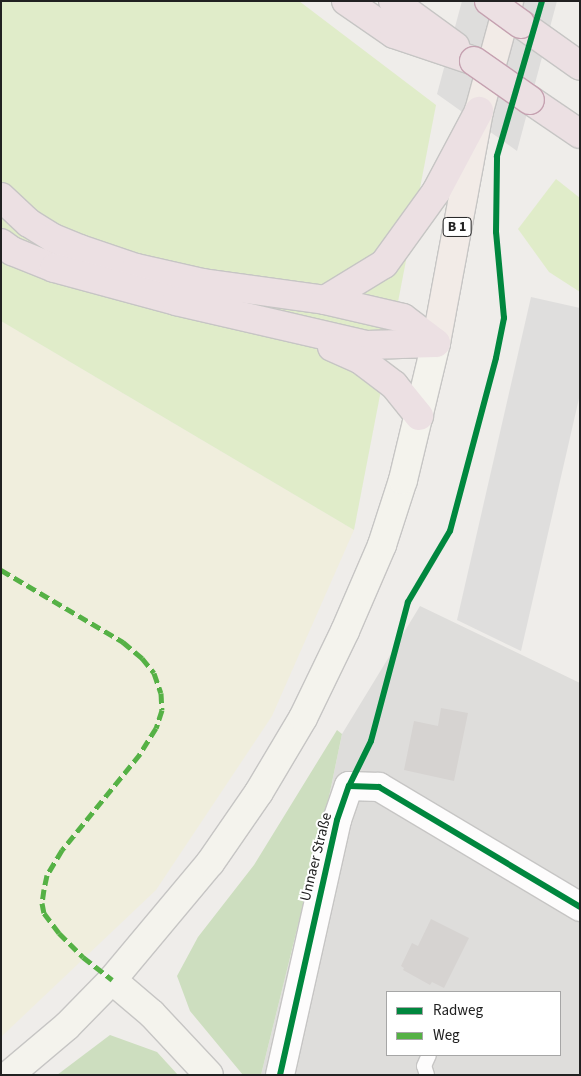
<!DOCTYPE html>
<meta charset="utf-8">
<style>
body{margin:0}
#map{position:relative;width:581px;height:1076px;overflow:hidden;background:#efedea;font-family:"Source Sans 3",sans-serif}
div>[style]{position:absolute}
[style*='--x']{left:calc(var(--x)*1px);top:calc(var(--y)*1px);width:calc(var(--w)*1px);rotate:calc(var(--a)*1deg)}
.residential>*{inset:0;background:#dedddb}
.farmland>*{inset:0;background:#f0eedd}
.grass>*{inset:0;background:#e0ecc9}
.forest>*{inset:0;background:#cddebf}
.parking>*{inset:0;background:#dfdedd}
.pier>*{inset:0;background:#dedddc}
.building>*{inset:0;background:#d6d3d1}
.roads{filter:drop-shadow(1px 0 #c6c5c4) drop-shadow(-1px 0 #c6c5c4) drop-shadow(0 1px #c6c5c4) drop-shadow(0 -1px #c6c5c4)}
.lane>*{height:14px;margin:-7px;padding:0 7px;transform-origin:7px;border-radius:7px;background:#fdfcfc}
.street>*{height:28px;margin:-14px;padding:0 14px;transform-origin:14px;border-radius:14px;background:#fdfcfc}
.secondary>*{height:28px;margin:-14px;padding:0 14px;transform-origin:14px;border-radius:14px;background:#f4f3ed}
.primary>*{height:28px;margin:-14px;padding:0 14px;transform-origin:14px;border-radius:14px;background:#f2ebe7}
.highway>*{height:28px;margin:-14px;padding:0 14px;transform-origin:14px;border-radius:14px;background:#ece0e3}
.bridges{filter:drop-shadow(1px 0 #c5a1b0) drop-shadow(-1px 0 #c5a1b0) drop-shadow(0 1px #c5a1b0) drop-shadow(0 -1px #c5a1b0)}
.highway-bridge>*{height:28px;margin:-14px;padding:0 14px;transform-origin:14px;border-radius:14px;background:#ece0e3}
.quiet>*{height:5px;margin-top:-2.5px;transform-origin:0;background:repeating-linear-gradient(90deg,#55b145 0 10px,transparent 0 15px)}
.cycleway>*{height:6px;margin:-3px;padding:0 3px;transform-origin:3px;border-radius:3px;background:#00873e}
span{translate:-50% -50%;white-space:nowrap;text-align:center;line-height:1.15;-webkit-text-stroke:4px #fff;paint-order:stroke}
.shield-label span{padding:1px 4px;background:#fff;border:1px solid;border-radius:4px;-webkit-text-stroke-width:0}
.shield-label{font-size:14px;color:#212121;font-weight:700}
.street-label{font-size:15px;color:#212121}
.frame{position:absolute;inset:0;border:2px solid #212121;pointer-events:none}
.legend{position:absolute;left:386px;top:991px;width:175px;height:65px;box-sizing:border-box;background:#fff;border:1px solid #a6a6a6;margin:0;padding:6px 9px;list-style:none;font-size:15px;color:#212121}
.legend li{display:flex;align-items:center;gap:10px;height:25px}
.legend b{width:25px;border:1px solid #a6a6a6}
</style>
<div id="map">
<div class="residential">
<i style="clip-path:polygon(evenodd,420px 606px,580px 683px,580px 1075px,261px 1075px,325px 816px,342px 734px,420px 606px,387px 992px,560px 992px,560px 1055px,387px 1055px,387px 992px)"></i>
</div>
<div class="farmland">
<i style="clip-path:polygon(1px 321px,354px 530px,272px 716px,156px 890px,1px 1037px)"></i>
</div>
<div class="grass">
<i style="clip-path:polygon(1px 1px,299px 1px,436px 105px,354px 530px,1px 321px)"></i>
<i style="clip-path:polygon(556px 179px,580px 198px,580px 292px,549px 272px,518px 229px)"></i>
</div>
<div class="forest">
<i style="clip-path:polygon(337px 730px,342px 734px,325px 816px,261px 1075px,243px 1075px,190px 1011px,177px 976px,198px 937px,254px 865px)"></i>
<i style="clip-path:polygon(110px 1035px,157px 1052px,178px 1075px,57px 1075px)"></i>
</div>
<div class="parking">
<i style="clip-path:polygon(531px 297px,580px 308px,580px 394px,521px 651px,457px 620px)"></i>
</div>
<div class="pier">
<i style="clip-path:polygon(462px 1px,557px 1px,517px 151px,437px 94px)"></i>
</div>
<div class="building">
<i style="clip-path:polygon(441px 708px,468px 713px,454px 781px,404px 770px,414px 721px,438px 726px)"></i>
<i style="clip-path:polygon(431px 919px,469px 938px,444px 988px,432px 982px,430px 985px,403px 970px,404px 968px,401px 966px,412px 943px,418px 946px)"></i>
</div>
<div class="roads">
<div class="lane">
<i style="--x:427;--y:1075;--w:9;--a:-108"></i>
<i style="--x:424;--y:1066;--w:12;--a:-66"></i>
</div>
<div class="street">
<i style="--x:280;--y:1075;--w:261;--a:-77.4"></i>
<i style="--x:337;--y:820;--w:36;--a:-71"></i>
<i style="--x:349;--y:786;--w:30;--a:2"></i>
<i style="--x:379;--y:787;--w:234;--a:30.8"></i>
</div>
<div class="secondary">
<i style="--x:112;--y:980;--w:52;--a:40.4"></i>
<i style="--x:152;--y:1014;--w:83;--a:46.9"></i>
<i style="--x:9;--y:1075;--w:76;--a:-40.2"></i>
<i style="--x:67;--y:1026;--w:64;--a:-45.6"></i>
<i style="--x:112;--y:980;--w:153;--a:-50.1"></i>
<i style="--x:210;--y:863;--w:86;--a:-55.4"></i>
<i style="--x:259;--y:792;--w:86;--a:-59.3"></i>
<i style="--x:303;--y:718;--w:97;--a:-64.2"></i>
<i style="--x:345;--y:631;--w:94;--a:-66.7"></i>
<i style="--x:382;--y:545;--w:68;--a:-72.1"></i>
<i style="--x:403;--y:480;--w:141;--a:-76.5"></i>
</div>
<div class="primary">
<i style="--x:436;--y:343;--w:236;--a:-79.5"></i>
<i style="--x:479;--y:111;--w:114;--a:-74.7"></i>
</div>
<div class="highway">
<i style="--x:346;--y:1;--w:58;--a:34.5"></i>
<i style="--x:394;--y:34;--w:84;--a:18.6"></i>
<i style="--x:393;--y:1;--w:77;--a:36"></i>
<i style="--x:521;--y:24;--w:72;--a:35.4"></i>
<i style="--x:530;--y:100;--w:60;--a:34.2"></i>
<i style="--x:1;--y:197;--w:38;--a:43"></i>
<i style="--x:29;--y:223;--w:28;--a:32"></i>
<i style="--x:53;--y:238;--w:29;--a:22"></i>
<i style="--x:80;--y:249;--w:59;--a:18.7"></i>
<i style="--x:136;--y:268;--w:69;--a:12.6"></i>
<i style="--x:203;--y:283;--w:123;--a:7.9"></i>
<i style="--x:325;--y:300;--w:80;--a:13"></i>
<i style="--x:403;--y:318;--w:41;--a:37.1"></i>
<i style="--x:1;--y:243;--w:14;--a:36"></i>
<i style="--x:12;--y:251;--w:45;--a:22"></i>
<i style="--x:54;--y:268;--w:126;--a:15.1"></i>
<i style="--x:176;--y:301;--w:196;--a:13"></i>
<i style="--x:367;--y:345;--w:69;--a:-1.7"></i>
<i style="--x:325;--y:300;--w:69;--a:-31.4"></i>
<i style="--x:384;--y:264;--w:89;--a:-54.2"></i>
<i style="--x:436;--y:192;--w:92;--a:-62"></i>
<i style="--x:332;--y:347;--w:32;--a:24"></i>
<i style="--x:361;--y:360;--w:41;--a:37.1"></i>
<i style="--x:394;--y:385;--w:40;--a:51"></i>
</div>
</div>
<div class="bridges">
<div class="highway-bridge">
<i style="--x:489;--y:1;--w:39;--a:36"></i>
<i style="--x:474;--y:61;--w:68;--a:34.9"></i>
</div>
</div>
<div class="quiet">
<i style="--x:1;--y:570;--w:142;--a:30.5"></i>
<i style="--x:123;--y:642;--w:25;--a:40"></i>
<i style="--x:142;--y:658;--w:19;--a:51"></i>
<i style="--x:154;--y:673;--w:21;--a:71"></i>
<i style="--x:161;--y:693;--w:17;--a:87"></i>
<i style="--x:162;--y:710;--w:19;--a:108"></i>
<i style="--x:156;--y:728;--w:31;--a:122"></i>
<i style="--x:140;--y:754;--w:124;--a:129.1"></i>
<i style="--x:62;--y:850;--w:29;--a:121"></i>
<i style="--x:47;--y:875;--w:14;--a:102"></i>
<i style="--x:44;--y:889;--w:14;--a:98"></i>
<i style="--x:42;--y:903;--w:10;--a:79"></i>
<i style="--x:44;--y:913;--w:25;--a:53"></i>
<i style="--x:59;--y:933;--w:34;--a:45"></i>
<i style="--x:83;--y:957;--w:37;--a:38"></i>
</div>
<div class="cycleway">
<i style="--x:349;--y:786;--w:50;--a:-63.9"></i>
<i style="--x:371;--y:741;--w:144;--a:-75.1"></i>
<i style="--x:408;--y:602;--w:82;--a:-59.4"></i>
<i style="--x:450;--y:531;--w:179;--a:-75.1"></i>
<i style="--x:496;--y:358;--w:41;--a:-78.7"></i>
<i style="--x:504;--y:318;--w:86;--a:-95.3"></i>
<i style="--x:496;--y:232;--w:76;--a:-89.2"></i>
<i style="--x:497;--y:156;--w:161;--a:-73.8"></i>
<i style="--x:280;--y:1075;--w:261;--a:-77.4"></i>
<i style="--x:337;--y:820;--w:36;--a:-71"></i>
<i style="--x:349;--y:786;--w:30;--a:2"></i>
<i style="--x:379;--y:787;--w:234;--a:30.8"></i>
</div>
<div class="shield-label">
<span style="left:457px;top:227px">B 1</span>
</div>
<div class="street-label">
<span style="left:316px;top:857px;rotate:-76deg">Unnaer Straße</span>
</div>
<div class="frame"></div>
<ul class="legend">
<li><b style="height:6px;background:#00873e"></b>Radweg</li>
<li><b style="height:6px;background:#55b145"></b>Weg</li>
</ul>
</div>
